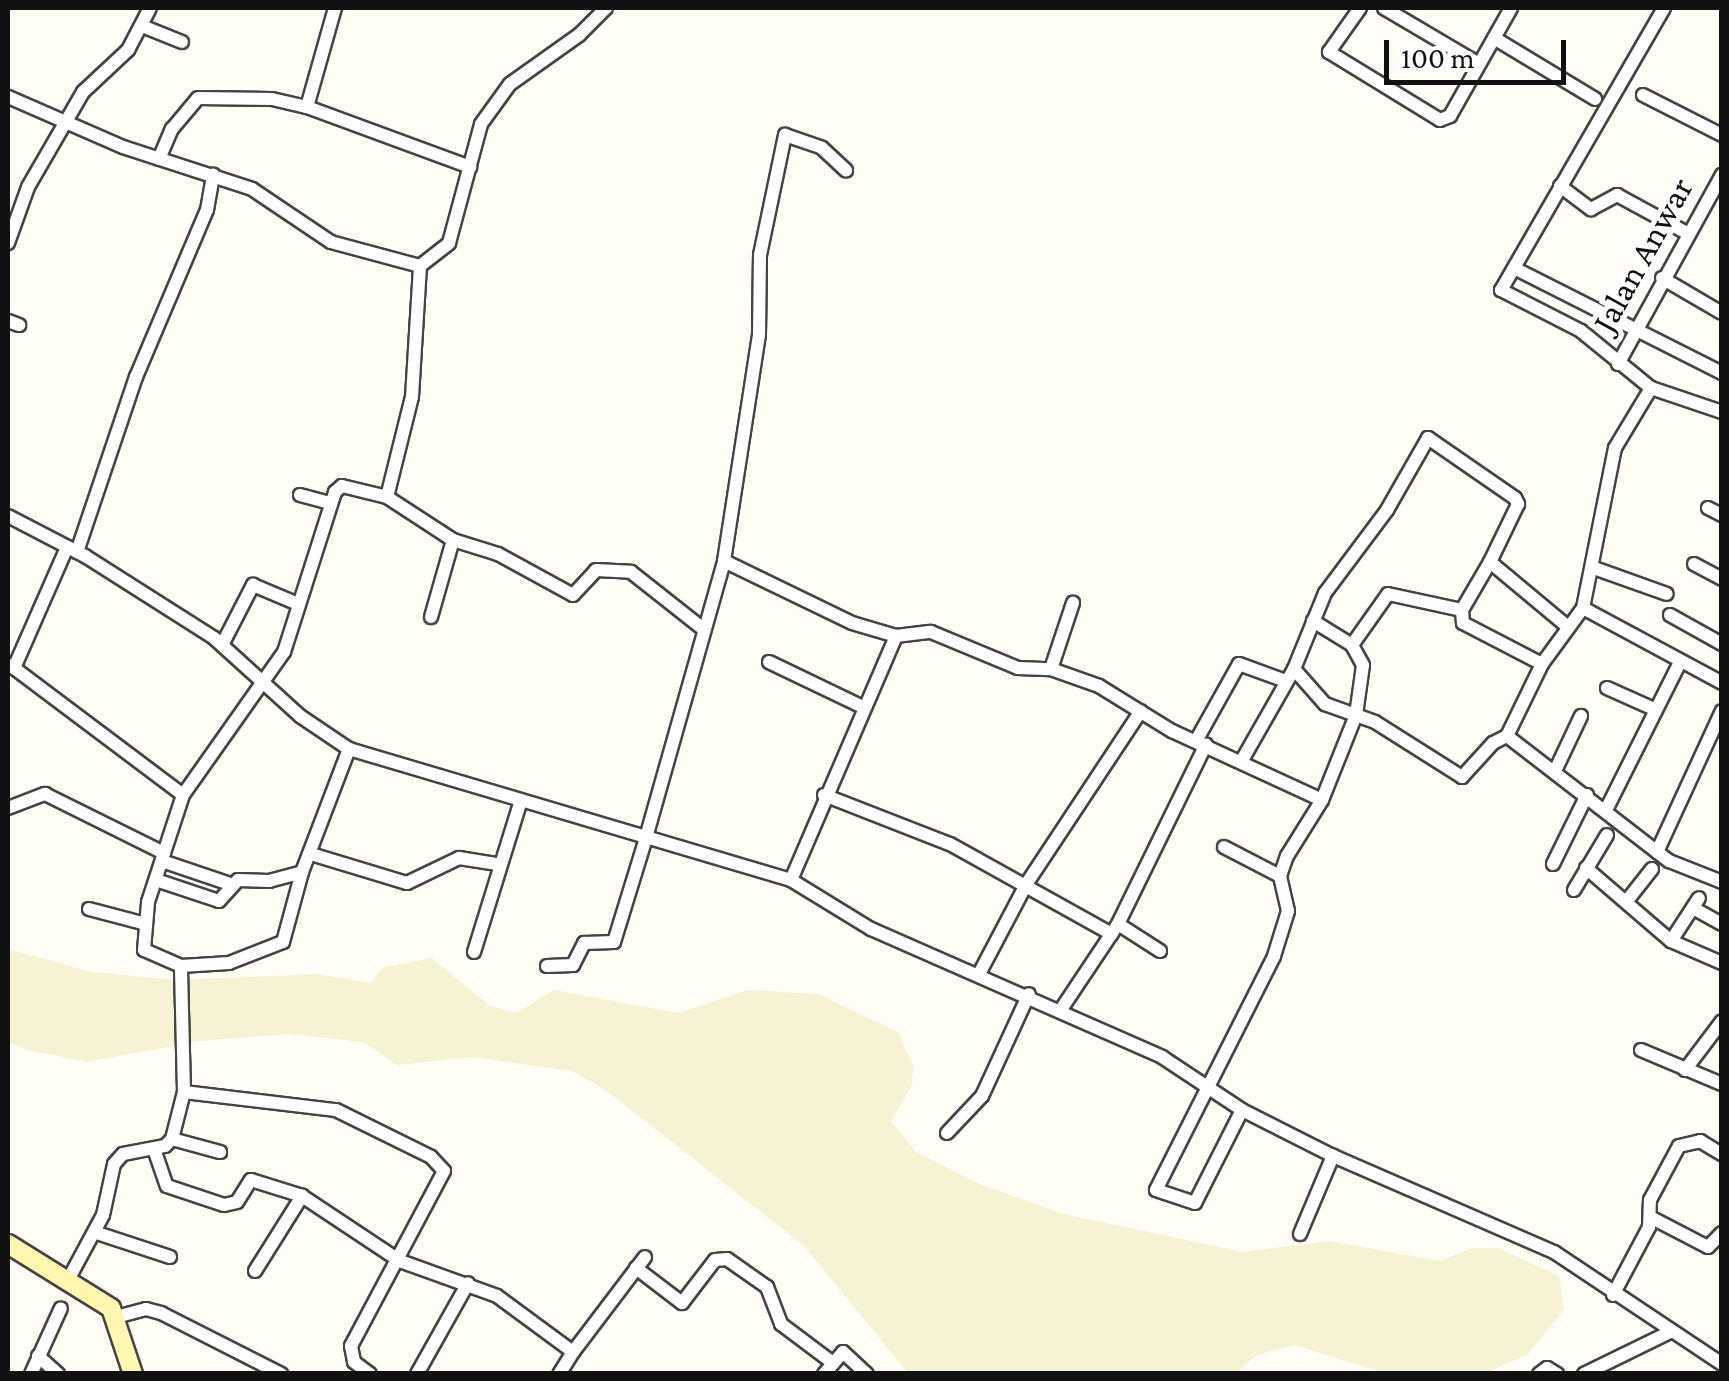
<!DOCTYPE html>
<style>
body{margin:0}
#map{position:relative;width:1729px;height:1381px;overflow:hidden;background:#fffdf5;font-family:"Crimson Pro",serif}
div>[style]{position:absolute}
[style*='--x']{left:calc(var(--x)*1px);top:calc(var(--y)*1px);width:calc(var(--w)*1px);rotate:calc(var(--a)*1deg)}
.farmland>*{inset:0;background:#f6f3d4}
.roads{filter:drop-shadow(2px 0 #444) drop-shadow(-2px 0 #444) drop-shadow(0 2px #444) drop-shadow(0 -2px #444)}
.minor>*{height:12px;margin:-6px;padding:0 6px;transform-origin:6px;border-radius:6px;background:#fff}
.secondary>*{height:18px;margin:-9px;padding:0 9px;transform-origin:9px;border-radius:9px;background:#fff6b0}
span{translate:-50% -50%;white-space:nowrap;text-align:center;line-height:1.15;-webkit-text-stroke:10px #fff;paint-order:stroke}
.street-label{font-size:35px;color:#111}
.frame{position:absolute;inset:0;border:10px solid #111;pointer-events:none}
.scale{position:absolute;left:1384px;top:40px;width:182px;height:45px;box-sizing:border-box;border:5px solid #111;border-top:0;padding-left:12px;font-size:30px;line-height:35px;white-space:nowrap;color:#111;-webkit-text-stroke:8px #fff;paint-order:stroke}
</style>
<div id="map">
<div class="farmland">
<i style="clip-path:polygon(8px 949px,92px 972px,176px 980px,317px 974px,371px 983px,382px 968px,432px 958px,490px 1006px,516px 1013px,554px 990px,679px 1013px,748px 990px,818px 994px,898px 1032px,914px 1068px,911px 1088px,891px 1121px,916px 1152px,975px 1182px,1063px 1214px,1243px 1252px,1330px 1241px,1440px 1261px,1472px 1248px,1498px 1248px,1559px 1276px,1564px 1310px,1528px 1354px,1486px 1373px,1385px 1373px,1294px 1345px,1257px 1355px,1236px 1373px,908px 1373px,804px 1246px,607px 1091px,572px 1071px,473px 1057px,397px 1065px,363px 1042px,288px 1034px,199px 1041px,87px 1062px,31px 1051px,8px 1042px)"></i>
</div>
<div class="roads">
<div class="minor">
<i style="--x:335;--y:8;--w:103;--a:105.8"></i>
<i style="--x:307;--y:107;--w:174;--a:20.2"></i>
<i style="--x:1360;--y:8;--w:54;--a:125.2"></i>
<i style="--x:1329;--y:52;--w:130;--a:31.5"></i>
<i style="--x:1440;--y:120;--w:11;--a:-22"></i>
<i style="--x:1450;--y:116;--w:124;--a:-60.5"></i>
<i style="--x:1384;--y:8;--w:110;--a:30.5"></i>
<i style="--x:1664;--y:8;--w:326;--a:120"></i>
<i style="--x:1501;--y:290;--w:90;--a:27.1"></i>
<i style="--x:1581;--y:331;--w:90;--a:39.2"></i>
<i style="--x:1651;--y:388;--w:75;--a:18.7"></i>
<i style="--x:142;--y:26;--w:43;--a:21.8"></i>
<i style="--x:1494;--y:38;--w:118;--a:31.1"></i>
<i style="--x:1643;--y:95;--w:89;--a:26.9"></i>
<i style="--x:8;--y:97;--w:125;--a:23.5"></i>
<i style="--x:123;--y:147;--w:136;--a:18"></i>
<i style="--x:252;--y:189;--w:95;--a:33.9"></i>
<i style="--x:331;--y:242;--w:92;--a:15.1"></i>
<i style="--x:159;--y:159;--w:33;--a:-67"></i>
<i style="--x:172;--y:129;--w:40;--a:-50"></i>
<i style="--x:198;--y:98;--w:74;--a:0.8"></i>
<i style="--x:272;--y:99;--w:36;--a:13"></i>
<i style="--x:1560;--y:186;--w:39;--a:37"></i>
<i style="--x:1591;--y:209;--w:30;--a:-28"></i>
<i style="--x:1617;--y:195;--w:80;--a:28.5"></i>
<i style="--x:8;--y:243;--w:59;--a:-70.3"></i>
<i style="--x:28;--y:187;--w:110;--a:-59.9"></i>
<i style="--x:83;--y:92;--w:62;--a:-43"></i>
<i style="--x:128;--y:50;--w:47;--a:-62.4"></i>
<i style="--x:1516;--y:269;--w:231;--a:26.8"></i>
<i style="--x:1662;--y:278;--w:69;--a:30.3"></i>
<i style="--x:8;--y:321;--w:12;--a:20"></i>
<i style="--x:1618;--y:364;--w:216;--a:-61.2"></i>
<i style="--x:300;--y:495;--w:31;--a:15"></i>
<i style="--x:387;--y:497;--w:103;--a:-76"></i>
<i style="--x:412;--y:397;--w:131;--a:-86.5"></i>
<i style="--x:420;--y:266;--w:37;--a:-38"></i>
<i style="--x:449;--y:243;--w:123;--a:-74.9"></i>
<i style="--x:481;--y:124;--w:49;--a:-54.1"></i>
<i style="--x:510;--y:84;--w:85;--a:-35.4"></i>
<i style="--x:579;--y:35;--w:38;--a:-45"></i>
<i style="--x:1708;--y:508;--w:16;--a:27"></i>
<i style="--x:8;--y:516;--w:87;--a:27.5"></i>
<i style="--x:85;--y:556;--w:153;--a:32.4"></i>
<i style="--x:214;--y:638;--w:116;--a:42.2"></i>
<i style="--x:300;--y:716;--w:59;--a:34"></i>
<i style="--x:349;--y:749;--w:461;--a:16.5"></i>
<i style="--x:791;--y:880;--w:94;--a:31.5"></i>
<i style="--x:871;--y:929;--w:318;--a:23.7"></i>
<i style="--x:1162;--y:1057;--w:96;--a:33.5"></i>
<i style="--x:1242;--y:1110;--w:102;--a:26.8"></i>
<i style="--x:1333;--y:1156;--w:241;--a:23.5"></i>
<i style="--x:1554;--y:1252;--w:202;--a:33.7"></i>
<i style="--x:77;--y:552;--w:185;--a:-71.4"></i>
<i style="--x:136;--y:377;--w:181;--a:-67"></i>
<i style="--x:207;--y:210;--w:36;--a:-80"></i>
<i style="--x:724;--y:561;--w:142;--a:25.8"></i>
<i style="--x:852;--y:623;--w:46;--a:16.5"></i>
<i style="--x:896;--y:636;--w:35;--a:-7"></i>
<i style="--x:931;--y:632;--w:94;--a:22.5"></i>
<i style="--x:1018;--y:668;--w:33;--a:2"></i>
<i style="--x:1051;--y:669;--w:51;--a:19.5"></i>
<i style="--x:1099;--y:686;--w:86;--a:31.7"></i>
<i style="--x:1172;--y:731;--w:165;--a:24.7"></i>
<i style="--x:1490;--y:562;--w:56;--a:120.3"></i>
<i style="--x:1462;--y:610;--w:13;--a:86"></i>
<i style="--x:1463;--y:623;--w:89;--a:27.4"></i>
<i style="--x:1694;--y:564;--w:32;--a:28"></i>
<i style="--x:1594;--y:568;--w:77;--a:19.6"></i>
<i style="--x:1583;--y:608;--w:158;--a:28.3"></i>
<i style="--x:1670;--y:615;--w:60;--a:29.1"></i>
<i style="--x:431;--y:617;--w:80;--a:-74.1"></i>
<i style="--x:222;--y:645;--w:68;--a:-62.7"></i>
<i style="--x:253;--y:585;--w:49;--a:22.9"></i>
<i style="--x:1352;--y:645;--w:62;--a:-54.8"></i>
<i style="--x:1388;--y:594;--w:76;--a:12.2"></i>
<i style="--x:769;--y:662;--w:102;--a:25.6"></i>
<i style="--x:9;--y:665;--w:6;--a:31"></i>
<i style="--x:14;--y:668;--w:132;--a:-66.3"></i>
<i style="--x:14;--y:668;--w:211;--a:36.9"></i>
<i style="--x:1051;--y:669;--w:70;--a:-71.6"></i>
<i style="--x:1294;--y:669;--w:47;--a:48.5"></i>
<i style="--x:1325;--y:704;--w:53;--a:19.8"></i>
<i style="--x:1375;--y:722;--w:103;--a:32.3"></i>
<i style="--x:1462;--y:777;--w:46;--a:-47.6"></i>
<i style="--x:1493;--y:743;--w:16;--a:-27"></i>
<i style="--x:1507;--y:736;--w:80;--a:-64.1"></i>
<i style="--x:1542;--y:664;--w:69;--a:-53.8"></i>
<i style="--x:1583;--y:608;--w:163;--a:-78.7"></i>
<i style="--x:1615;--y:448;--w:70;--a:-59"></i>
<i style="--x:1607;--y:688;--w:49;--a:24"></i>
<i style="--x:1507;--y:736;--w:205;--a:37.7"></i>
<i style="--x:1669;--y:861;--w:57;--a:21.6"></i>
<i style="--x:1196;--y:741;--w:88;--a:-60.8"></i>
<i style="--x:1239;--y:664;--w:50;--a:19.9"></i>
<i style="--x:1241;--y:762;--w:107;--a:-60.3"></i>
<i style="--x:1294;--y:669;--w:82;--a:-67.8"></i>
<i style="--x:1325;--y:593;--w:104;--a:-53.2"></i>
<i style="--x:1387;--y:510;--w:83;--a:-60.3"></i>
<i style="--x:1428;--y:438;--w:106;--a:34.6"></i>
<i style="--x:1515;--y:498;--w:7;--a:63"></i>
<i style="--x:1518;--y:504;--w:64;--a:115.8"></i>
<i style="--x:1490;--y:562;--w:102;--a:39.8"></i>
<i style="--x:1555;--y:771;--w:61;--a:-64.7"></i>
<i style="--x:824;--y:795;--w:135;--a:21.3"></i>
<i style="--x:950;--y:844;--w:185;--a:29.1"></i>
<i style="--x:8;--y:808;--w:40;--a:-21"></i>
<i style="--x:45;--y:794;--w:133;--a:26.4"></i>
<i style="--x:1606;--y:810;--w:163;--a:-63.4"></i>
<i style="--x:1224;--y:847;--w:63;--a:27.4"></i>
<i style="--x:1657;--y:852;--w:155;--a:-65.3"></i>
<i style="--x:311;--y:854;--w:100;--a:16.8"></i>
<i style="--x:407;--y:883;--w:58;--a:-25.7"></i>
<i style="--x:459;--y:858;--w:39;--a:9"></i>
<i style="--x:162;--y:861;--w:75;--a:18.7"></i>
<i style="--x:1553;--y:864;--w:77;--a:-63.8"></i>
<i style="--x:1586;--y:868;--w:112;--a:40.7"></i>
<i style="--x:1671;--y:941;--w:56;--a:23.3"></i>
<i style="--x:156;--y:880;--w:66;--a:18.4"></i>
<i style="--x:219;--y:901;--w:28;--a:-48"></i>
<i style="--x:238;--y:880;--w:31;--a:2"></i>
<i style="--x:269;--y:881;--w:34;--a:-15"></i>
<i style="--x:791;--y:880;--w:266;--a:-66.7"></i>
<i style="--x:1574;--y:890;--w:64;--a:-59"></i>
<i style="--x:1626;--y:902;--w:42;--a:-51.8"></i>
<i style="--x:1693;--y:908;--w:33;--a:29"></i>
<i style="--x:89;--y:909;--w:59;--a:14.7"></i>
<i style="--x:1118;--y:924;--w:50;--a:32.7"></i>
<i style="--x:1671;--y:941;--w:51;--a:-56.9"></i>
<i style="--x:474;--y:952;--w:159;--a:-72.8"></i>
<i style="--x:181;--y:966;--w:48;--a:-3.6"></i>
<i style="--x:229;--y:963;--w:58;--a:-21.3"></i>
<i style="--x:283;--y:942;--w:73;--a:-74.8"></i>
<i style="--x:302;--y:872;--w:132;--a:-69.1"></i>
<i style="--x:547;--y:966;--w:26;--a:-2"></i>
<i style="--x:573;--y:965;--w:25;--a:-63"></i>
<i style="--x:584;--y:943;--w:30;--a:-2"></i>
<i style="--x:614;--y:942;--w:106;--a:-72.9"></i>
<i style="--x:645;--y:841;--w:291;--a:-74.2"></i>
<i style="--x:724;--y:561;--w:229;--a:-81.2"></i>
<i style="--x:759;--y:335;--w:80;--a:-89.3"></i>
<i style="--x:760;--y:255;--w:123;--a:-78.2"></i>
<i style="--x:785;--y:135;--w:39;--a:19"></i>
<i style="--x:822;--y:148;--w:33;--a:43"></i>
<i style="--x:979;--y:974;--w:103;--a:-62.2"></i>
<i style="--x:1027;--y:883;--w:206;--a:-56.5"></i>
<i style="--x:1062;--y:1008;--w:101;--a:-56.3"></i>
<i style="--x:1118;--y:924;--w:200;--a:-63.9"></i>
<i style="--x:1641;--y:1050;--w:88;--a:22.8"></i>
<i style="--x:1685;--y:1070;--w:61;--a:-52.9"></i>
<i style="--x:184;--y:1092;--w:153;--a:6.8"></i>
<i style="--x:336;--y:1110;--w:106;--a:26.3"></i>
<i style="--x:431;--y:1157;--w:19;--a:47"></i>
<i style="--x:444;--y:1171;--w:198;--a:118"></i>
<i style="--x:351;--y:1346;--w:16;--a:79"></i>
<i style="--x:354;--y:1362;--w:20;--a:37"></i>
<i style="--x:1242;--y:1110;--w:104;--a:116.8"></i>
<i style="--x:1195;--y:1203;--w:41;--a:-161.6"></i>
<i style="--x:1156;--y:1190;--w:262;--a:-63.2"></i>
<i style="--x:1274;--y:956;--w:47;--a:-72.7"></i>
<i style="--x:1288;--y:911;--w:36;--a:-103"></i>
<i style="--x:1280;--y:876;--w:21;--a:-71"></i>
<i style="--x:1287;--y:856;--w:66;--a:-58"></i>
<i style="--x:1322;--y:800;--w:92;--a:-68.2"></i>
<i style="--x:1356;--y:715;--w:50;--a:-82"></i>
<i style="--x:1363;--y:665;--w:23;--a:-119"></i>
<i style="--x:1352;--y:645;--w:46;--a:-148.4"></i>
<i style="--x:947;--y:1133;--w:51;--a:-46.6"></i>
<i style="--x:982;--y:1096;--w:112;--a:-65.3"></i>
<i style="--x:172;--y:1139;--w:50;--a:15.2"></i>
<i style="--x:154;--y:1149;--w:39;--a:71"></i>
<i style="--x:167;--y:1186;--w:60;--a:18.4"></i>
<i style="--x:224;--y:1205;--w:13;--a:-13"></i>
<i style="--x:237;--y:1202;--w:26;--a:-58"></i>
<i style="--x:251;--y:1180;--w:53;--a:17.4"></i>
<i style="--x:302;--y:1196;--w:118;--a:33.6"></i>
<i style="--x:400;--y:1261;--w:103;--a:19.8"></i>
<i style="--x:497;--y:1296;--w:94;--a:36.4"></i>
<i style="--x:573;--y:1352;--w:26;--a:122"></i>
<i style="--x:1652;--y:1218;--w:63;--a:27.4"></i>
<i style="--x:1708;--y:1247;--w:20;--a:-45"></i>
<i style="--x:94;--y:1232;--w:80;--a:18.2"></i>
<i style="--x:1300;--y:1234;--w:85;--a:-67.1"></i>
<i style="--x:636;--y:1268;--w:58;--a:37.3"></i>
<i style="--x:682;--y:1303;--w:54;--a:-52.5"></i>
<i style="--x:715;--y:1260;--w:12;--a:-5"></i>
<i style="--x:727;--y:1259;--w:49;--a:35"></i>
<i style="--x:767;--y:1287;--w:40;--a:69"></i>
<i style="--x:781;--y:1324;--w:65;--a:36.9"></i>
<i style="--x:255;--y:1271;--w:89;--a:-57.9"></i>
<i style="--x:68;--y:1280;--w:74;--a:-61.7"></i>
<i style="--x:103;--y:1215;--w:52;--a:-77.8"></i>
<i style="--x:114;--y:1164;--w:13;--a:-48"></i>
<i style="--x:123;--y:1154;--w:43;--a:-10.8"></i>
<i style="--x:165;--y:1146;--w:10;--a:-45"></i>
<i style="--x:172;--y:1139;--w:49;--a:-75.7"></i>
<i style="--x:184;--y:1092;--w:126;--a:-91.4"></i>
<i style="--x:181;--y:966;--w:40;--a:-156.6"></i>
<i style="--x:144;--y:950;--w:48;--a:-85.2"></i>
<i style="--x:148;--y:902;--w:113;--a:-71.9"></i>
<i style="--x:183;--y:795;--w:175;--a:-54.8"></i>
<i style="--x:284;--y:652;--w:168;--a:-72.3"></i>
<i style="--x:335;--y:492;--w:9;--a:-41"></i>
<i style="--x:342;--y:486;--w:46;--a:13.7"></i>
<i style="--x:387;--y:497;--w:79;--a:33.1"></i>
<i style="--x:453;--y:540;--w:47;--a:17.3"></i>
<i style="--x:498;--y:554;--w:85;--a:28.7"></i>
<i style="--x:573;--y:595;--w:34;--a:-47"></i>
<i style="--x:596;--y:570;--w:35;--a:3"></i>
<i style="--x:631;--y:572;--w:90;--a:38.3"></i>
<i style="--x:1613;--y:1295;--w:77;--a:-62.1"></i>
<i style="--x:1649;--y:1227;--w:27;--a:-88"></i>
<i style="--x:1650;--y:1200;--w:61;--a:-61.8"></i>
<i style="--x:1679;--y:1146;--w:22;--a:-13"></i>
<i style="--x:1700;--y:1141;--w:26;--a:31"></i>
<i style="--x:116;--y:1317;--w:31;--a:-15"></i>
<i style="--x:146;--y:1309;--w:16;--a:15"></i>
<i style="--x:161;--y:1313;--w:135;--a:26.9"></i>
<i style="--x:573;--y:1352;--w:119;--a:-52.8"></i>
<i style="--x:38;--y:1356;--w:27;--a:42"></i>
<i style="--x:31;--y:1374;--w:72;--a:-65.6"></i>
<i style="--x:417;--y:1374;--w:104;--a:-60.7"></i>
<i style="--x:824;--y:1374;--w:29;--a:-49"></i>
<i style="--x:843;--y:1352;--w:33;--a:43"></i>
<i style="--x:1539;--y:1374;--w:10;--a:-37"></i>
<i style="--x:1547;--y:1368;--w:12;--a:31"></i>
<i style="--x:1584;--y:1374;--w:96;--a:-26"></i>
</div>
<div class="secondary">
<i style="--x:8;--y:1244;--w:121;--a:31.9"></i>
<i style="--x:111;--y:1308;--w:70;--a:71.6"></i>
</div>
</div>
<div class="street-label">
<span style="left:1643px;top:255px;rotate:-61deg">Jalan Anwar</span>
</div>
<div class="frame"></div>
<div class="scale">100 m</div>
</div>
